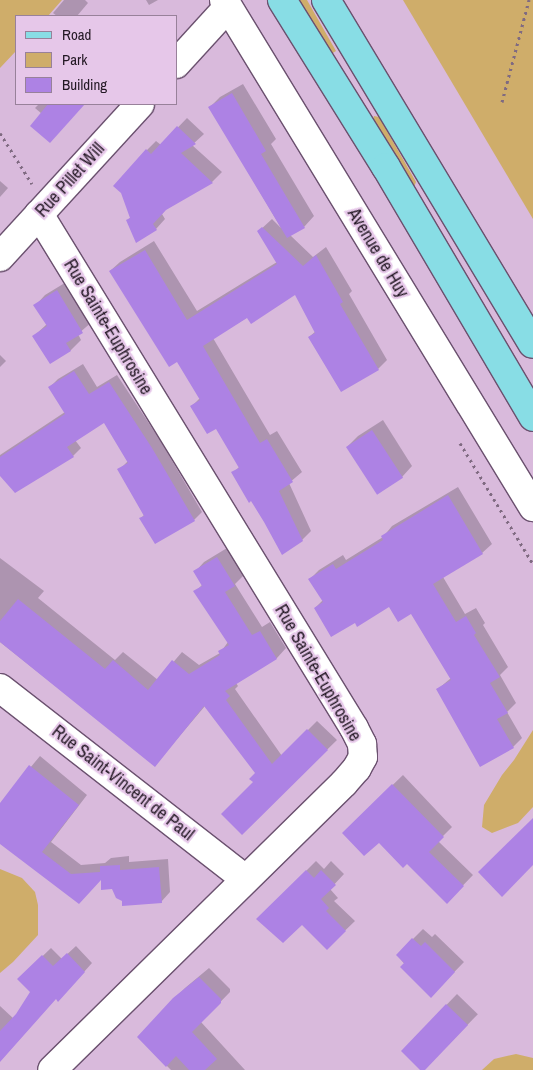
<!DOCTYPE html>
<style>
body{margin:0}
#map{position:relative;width:533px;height:1070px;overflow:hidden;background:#d9badc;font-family:"Archivo Narrow",sans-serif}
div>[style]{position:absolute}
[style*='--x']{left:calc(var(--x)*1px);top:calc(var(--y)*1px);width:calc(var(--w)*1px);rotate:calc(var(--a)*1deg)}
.green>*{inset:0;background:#cfad6a}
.shadow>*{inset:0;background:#0003;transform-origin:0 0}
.building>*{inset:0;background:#ad82e4;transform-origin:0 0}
.path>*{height:3px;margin-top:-1.5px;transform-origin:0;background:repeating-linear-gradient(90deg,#7f6a81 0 2.5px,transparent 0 6.5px)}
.roads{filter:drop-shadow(1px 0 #6b516f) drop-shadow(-1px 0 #6b516f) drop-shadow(0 1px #6b516f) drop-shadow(0 -1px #6b516f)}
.minor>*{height:28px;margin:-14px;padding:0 14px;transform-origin:14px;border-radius:14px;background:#fff}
.primary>*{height:28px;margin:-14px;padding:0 14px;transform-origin:14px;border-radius:14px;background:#88dde5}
span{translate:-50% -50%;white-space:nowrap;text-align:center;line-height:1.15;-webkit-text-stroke:4.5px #e6c7e9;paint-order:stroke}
.street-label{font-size:18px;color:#231824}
.legend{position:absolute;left:15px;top:15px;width:162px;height:90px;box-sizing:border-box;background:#e6c7e9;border:1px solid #98819a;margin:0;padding:6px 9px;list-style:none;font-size:15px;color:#231824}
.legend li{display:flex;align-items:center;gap:10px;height:25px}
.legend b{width:25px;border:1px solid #98819a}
</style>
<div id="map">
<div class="green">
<i style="clip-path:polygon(0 0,62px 0,48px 16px,16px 16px,16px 51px,0 68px)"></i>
<i style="clip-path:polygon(297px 0,307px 0,336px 51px,328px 56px)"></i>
<i style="clip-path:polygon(403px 0,533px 0,533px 219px)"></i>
<i style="clip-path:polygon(374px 116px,379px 117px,416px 182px,414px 187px,407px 186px,372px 122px)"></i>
<i style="clip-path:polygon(533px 730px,533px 807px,518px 823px,492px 833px,482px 827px,484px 805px,502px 775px,514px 760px)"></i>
<i style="clip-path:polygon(0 869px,22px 878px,35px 892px,38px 905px,38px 935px,13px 962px,0 973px)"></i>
<i style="clip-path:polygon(516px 1054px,533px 1058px,533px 1070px,482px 1070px,494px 1059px)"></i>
</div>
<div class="shadow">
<i style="clip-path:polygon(64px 0,85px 0,88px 3px,77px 16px,57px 16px,53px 13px)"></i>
<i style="clip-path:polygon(146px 0,158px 0,149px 5px)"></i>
<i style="clip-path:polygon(243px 84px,276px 139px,271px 144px,314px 216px,304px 227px,290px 235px,313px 257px,326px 247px,352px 291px,349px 294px,387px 360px,378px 369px,309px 337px,316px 331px,295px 293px,248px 317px,213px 338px,270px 435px,277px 431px,302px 472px,289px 483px,311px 531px,302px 540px,265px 521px,233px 473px,240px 466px,216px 427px,192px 406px,200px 398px,178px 360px,110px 271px,120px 262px,154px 241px,197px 311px,277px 262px,259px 231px,272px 219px,281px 228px,210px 107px,220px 97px)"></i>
<i style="clip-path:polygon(39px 104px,87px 104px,42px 114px,35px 108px)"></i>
<i style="clip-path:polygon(187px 118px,204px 134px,192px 145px,222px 172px,212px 182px,167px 208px,162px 214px,165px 219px,156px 229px,127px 221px,131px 217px,147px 150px,156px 141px,161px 145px)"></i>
<i style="clip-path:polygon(0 181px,8px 188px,0 197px)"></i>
<i style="clip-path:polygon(68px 281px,93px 321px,78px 334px,81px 340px,71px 350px,50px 363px,34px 336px,47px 324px,35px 306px,45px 295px)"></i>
<i style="clip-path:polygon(0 355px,6px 361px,0 367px)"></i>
<i style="clip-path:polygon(83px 364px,97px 387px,117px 375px,160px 440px,202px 512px,194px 520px,141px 518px,144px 515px,119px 470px,128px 461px,105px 421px,75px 440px,81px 448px,73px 456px,0 474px,0 455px,65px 412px,50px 387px,58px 379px)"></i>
<i style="clip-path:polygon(383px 420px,412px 466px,402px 477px,348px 446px,358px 436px)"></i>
<i style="clip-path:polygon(458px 487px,492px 544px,482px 553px,443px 577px,465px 614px,476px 608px,485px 623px,483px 625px,508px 667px,500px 675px,516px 703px,507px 712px,522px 738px,513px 747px,438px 689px,451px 678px,411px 612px,389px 605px,355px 621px,315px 608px,323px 600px,310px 579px,319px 570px,343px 555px,346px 560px,383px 537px,392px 526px)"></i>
<i style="clip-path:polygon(227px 548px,244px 575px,235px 584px,262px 627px,270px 622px,286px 648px,277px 658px,236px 683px,238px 686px,235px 689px,282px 756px,317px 721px,337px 740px,242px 833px,257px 773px,205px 706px,155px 765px,0 642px,0 558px,44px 591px,38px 598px,115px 660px,123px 652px,158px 680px,182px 652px,199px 665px,220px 653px,228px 642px,195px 592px,203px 584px,195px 572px,204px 562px)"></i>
<i style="clip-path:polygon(40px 756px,87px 795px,51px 842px,81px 865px,105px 863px,111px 858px,129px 856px,129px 862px,168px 859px,170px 892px,161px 902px,123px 900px,102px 878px,88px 893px,0 843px,0 804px)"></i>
<i style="clip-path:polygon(403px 775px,452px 827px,438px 841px,473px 875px,447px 902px,407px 862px,379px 841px,343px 833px)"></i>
<i style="clip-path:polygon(316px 861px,324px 869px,331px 861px,344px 874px,330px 889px,338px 898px,334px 901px,355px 921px,327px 948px,302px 923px,258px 919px)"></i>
<i style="clip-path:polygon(423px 929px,432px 937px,435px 934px,464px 962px,431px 996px,397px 955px)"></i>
<i style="clip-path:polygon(76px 946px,92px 963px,66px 992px,56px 998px,0 1061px,0 1006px,14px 1019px,31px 992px,19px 979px,51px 948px,62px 959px)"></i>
<i style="clip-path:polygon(209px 968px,230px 989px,230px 992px,201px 1022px,245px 1070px,171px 1070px,138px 1037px,185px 988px)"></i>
<i style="left:457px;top:994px;width:29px;height:78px;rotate:44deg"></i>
</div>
<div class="building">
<i style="clip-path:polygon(232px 93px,266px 151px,261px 154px,305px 228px,287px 238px,208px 107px)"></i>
<i style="clip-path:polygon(48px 104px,85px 104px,50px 143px,30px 126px)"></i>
<i style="clip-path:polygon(177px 126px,196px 144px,181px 153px,213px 183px,166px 210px,153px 224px,157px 230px,136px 243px,126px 220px,130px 218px,121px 193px,113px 186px,146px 149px,151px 154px)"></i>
<i style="clip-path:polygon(262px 227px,303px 266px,316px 255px,343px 302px,340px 304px,379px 370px,341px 392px,308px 337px,315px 333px,295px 295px,251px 324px,247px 318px,203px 346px,260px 443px,267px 439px,293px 482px,279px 491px,303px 541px,282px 555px,264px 522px,251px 501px,249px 503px,231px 472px,239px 468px,216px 429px,207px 434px,190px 406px,200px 400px,177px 362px,169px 367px,109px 271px,145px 250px,187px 320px,277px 264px,257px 231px)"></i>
<i style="clip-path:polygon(57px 290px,83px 333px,66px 343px,71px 351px,50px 364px,32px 336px,47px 326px,33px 305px)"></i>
<i style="clip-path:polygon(74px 371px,89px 394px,109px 382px,152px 448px,195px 521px,155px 544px,139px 518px,144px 516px,117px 469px,128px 463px,104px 423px,67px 447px,74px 457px,15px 493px,0 476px,0 457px,65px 414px,48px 387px)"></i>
<i style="left:372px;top:430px;width:57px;height:31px;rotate:57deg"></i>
<i style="clip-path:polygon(448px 495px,483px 554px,433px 584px,456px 622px,466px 616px,476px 633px,474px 635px,500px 677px,490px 683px,508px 713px,497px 719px,514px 748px,480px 767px,436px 689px,451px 680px,411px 614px,398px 622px,389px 607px,357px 627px,355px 623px,331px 637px,314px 608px,323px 602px,308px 579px,333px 564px,336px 569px,383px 540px,381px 536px)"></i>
<i style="clip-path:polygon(217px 557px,235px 586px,225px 592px,252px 635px,260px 631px,277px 659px,225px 691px,230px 696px,226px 700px,272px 764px,307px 729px,328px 750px,242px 835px,221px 814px,253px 782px,249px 779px,255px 773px,204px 706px,155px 767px,0 642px,0 621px,18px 599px,105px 669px,113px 660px,148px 690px,172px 660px,189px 674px,220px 655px,218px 651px,229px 645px,193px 591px,202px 586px,193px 571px)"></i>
<i style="clip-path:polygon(29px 765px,79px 805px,42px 852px,71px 874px,100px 872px,100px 866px,120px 865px,120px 870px,159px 867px,162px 903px,122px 906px,122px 901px,116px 898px,112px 889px,101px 890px,101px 880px,79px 904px,0 844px,0 803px)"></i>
<i style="clip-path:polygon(392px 784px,444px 837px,429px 852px,464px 886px,447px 904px,407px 864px,403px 868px,379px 843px,364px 856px,342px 833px)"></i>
<i style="clip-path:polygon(533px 818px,533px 865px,502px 897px,478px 872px)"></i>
<i style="clip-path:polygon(306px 870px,314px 878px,321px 870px,336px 885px,321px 899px,329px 908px,326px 911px,346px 931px,327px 950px,302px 925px,283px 943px,256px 919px)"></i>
<i style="clip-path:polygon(412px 938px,421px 946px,425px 942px,455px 972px,431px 998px,400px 967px,404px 963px,396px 955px)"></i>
<i style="clip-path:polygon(67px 953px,85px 972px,58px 1002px,56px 999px,0 1062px,0 1031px,16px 1014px,30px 992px,17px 979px,42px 955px,53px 966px)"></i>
<i style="clip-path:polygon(199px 977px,221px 999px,221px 1003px,192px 1032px,217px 1059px,205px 1070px,189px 1070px,176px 1056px,166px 1067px,137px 1037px,173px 998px)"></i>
<i style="clip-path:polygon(446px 1004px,468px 1025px,425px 1070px,420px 1070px,401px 1051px)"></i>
</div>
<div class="path">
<i style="--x:502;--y:102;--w:106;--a:-75.2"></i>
<i style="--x:0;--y:133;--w:60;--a:57.9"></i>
<i style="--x:460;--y:443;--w:141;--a:58.9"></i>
</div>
<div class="roads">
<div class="minor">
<i style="--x:224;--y:0;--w:594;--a:58.64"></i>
<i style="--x:176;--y:64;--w:77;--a:-47.6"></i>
<i style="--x:39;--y:214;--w:603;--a:58.5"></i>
<i style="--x:354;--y:728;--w:18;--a:63"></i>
<i style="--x:362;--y:744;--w:13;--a:86"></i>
<i style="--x:363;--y:757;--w:13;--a:119"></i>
<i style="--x:357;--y:768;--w:20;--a:131"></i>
<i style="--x:344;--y:783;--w:409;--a:135.5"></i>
<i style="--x:0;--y:257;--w:207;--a:-47.5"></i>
<i style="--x:0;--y:688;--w:311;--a:37.9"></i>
</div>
<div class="primary">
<i style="--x:282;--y:0;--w:197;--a:58.1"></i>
<i style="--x:386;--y:167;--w:290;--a:59.5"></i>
<i style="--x:326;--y:0;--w:401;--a:59"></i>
</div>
</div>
<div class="street-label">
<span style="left:70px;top:180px;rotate:-48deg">Rue Pillet Will</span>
<span style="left:378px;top:253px;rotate:59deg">Avenue de Huy</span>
<span style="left:108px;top:327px;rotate:59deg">Rue Sainte-Euphrosine</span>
<span style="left:318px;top:673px;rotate:60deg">Rue Sainte-Euphrosine</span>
<span style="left:123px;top:783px;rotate:38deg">Rue Saint-Vincent de Paul</span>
</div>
<ul class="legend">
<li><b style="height:6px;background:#88dde5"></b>Road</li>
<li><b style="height:14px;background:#cfad6a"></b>Park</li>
<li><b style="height:14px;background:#ad82e4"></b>Building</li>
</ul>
</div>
